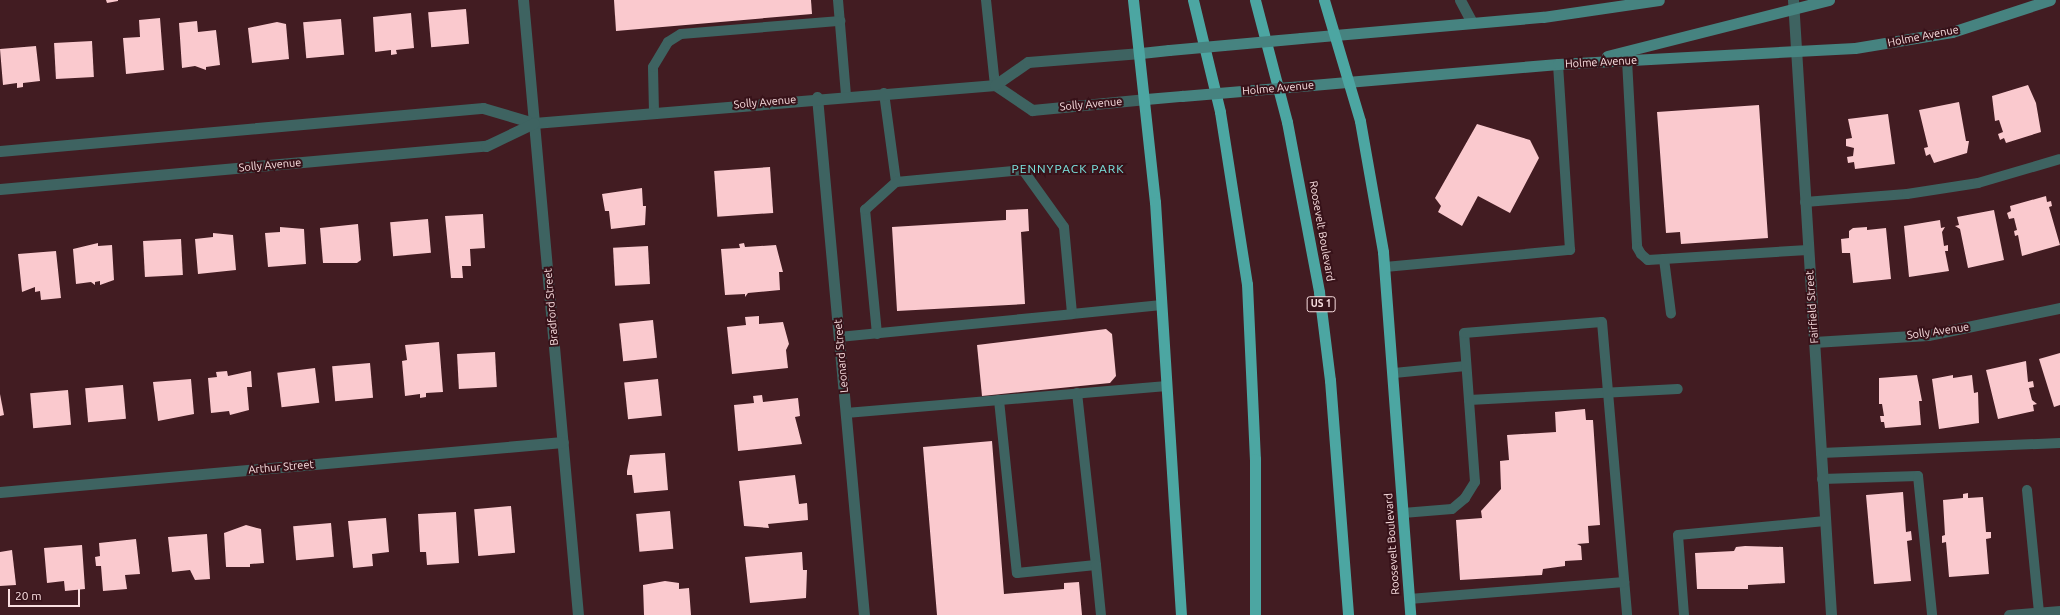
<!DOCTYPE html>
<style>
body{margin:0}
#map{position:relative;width:2060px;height:615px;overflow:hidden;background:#421c22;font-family:Ubuntu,sans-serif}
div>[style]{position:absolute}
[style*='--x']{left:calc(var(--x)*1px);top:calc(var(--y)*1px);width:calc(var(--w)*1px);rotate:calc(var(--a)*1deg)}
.building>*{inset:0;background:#fac9ce;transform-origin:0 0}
.service>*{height:10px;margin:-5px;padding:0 5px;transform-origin:5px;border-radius:5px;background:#3e6361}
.minor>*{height:11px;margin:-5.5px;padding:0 5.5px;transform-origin:5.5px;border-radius:5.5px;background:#3e6361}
.tertiary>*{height:11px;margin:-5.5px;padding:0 5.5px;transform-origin:5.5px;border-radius:5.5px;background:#3e6361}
.secondary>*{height:11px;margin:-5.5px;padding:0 5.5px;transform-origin:5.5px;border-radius:5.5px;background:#468380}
.trunk>*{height:11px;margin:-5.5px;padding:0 5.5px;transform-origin:5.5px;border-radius:5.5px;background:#4ca6a2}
.secondary-bridge>*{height:11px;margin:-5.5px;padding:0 5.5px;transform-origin:5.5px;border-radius:5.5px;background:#468380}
span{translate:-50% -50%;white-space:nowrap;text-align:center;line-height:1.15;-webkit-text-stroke:4px #371219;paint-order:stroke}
.shield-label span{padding:1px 3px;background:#371219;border:1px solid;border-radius:3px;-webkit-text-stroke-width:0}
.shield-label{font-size:10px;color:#fadfe1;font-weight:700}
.street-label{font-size:11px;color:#fadfe1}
.neighbourhood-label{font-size:12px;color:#7de9e4;letter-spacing:1px}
.scale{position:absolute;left:8px;top:589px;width:72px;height:18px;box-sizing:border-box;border:2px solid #fadfe1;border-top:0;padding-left:5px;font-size:12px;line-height:14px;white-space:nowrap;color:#fadfe1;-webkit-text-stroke:3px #371219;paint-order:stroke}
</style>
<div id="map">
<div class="building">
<i style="clip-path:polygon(106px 0,118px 0,118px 1px,107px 3px)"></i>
<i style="clip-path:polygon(614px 0,811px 0,812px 14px,616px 31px)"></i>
<i style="left:466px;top:9px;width:35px;height:38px;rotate:85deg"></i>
<i style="clip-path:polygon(411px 13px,414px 48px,396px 50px,397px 54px,391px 55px,391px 50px,375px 52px,373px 17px)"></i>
<i style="clip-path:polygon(160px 18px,164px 70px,126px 74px,123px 38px,140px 37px,139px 20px)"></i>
<i style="left:341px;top:19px;width:36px;height:38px;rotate:85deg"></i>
<i style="clip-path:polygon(197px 21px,198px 32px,216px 30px,220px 65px,206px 67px,206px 70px,195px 66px,182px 68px,179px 23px)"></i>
<i style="clip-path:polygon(277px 22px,286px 24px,289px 59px,252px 63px,248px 28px)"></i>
<i style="left:92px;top:41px;width:36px;height:38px;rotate:87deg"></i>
<i style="clip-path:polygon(36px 46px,40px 81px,23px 83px,23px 87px,17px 88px,17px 83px,3px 85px,0 49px)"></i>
<i style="clip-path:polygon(2028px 85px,2036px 103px,2041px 132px,2006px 143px,2004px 138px,2000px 140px,1998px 134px,2003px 132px,1999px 120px,1995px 121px,1992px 96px)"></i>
<i style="clip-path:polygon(1959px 102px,1966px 141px,1969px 141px,1967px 153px,1934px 163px,1930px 154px,1926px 156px,1924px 148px,1928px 147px,1919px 110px)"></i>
<i style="clip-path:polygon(1759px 105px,1768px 238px,1681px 244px,1680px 232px,1666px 233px,1657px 112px)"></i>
<i style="clip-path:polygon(1888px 114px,1895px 164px,1855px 169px,1854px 162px,1848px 163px,1847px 157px,1853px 156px,1854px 148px,1846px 146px,1846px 139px,1852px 138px,1848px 119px)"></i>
<i style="clip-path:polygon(1477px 124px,1530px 140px,1539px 158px,1510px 213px,1478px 196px,1462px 226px,1438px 212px,1441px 206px,1435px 198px)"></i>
<i style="left:770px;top:167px;width:46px;height:56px;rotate:86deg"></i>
<i style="clip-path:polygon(642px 188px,643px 206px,646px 206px,645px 225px,611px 229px,609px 211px,605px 211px,602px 194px)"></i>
<i style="clip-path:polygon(2046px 196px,2047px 202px,2051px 201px,2052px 206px,2049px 207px,2060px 245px,2022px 256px,2018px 235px,2015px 236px,2014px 231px,2017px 230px,2014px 218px,2009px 219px,2007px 213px,2011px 211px,2010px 206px)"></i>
<i style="clip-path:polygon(1028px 209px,1029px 231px,1021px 232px,1025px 304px,897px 311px,892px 227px,1006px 220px,1006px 210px)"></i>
<i style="clip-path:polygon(1994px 210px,2004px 260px,1968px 268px,1960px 229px,1955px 226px,1959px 225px,1957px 217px)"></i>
<i style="clip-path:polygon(483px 214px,485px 248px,470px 249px,471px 266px,462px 266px,463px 278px,451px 278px,445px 216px)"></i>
<i style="left:428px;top:219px;width:34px;height:38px;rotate:85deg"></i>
<i style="clip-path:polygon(1940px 220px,1941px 228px,1945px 227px,1942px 232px,1944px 246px,1948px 245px,1948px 251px,1945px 251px,1949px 271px,1909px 277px,1904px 226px)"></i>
<i style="clip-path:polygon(358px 224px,361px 260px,357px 263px,323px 263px,320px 228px)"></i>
<i style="clip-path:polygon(280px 227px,304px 229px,306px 264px,268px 267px,265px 233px,280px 232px)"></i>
<i style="clip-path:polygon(1867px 227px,1867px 230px,1886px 228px,1891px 279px,1853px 283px,1850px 253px,1842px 253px,1841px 239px,1849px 238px,1849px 231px,1853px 228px)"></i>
<i style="clip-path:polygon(213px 233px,233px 235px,236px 270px,198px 274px,195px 239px,213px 237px)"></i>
<i style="left:181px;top:239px;width:36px;height:38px;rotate:87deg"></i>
<i style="clip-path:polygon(98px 243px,98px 246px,112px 245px,114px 280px,100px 285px,100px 281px,95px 282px,95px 285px,91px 282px,76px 284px,73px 249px)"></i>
<i style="clip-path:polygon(744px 243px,745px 247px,776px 245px,783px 272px,779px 272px,780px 290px,748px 293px,745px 297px,745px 294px,725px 295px,721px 249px,740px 248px,739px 244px)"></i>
<i style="left:648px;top:246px;width:38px;height:35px;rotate:87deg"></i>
<i style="clip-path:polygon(56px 251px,61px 298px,41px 300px,40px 291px,35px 292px,35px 287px,22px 292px,18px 254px)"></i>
<i style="clip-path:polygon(759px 316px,759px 324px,783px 322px,789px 344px,786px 350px,788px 368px,732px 374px,727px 327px,746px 325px,745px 317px)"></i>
<i style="left:653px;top:320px;width:38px;height:34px;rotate:84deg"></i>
<i style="clip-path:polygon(1106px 329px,1112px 334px,1116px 376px,1110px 383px,982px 396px,977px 345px)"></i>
<i style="clip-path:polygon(439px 342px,443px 392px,426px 393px,426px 397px,420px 398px,420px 394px,405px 396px,402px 361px,407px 360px,405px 345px)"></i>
<i style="left:495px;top:352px;width:35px;height:38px;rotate:87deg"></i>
<i style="clip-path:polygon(2060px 353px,2060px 405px,2054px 407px,2039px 359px)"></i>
<i style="clip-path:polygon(2026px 361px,2028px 382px,2033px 381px,2034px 387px,2029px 388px,2032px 400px,2037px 404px,2033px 405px,2034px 411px,1998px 419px,1986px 370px)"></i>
<i style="left:370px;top:363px;width:35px;height:38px;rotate:85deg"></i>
<i style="left:315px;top:368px;width:35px;height:38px;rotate:83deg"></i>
<i style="clip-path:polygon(227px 371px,228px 376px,251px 371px,252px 387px,247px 387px,249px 410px,230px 415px,229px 411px,211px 413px,208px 378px,217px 377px,216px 372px)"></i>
<i style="clip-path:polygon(1917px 375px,1922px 401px,1919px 401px,1921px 425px,1885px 428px,1884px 422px,1881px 422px,1880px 416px,1884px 416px,1882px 404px,1879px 404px,1879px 378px)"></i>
<i style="clip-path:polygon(1953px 375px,1953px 378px,1972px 375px,1974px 393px,1978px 392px,1979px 423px,1939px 429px,1932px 379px)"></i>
<i style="clip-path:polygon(191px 379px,194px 414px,158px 421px,153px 382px)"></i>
<i style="left:658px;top:379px;width:37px;height:34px;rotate:84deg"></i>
<i style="left:123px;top:385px;width:34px;height:38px;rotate:85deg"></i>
<i style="left:68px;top:390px;width:35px;height:38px;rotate:85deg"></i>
<i style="clip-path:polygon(0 394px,4px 415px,0 416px)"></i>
<i style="clip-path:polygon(762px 395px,763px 402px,798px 398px,800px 416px,795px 417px,802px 444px,738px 451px,734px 405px,754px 403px,753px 396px)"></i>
<i style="clip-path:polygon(1585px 409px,1586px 420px,1593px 420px,1600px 525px,1588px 526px,1589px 543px,1577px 544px,1581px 546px,1582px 560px,1565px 561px,1565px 566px,1543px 569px,1542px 575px,1460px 580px,1456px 520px,1482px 518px,1481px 511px,1501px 489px,1500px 461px,1509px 460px,1507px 435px,1556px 432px,1555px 412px)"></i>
<i style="clip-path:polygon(992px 441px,1004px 594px,1064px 589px,1064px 583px,1079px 582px,1082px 615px,937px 615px,923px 447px)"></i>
<i style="clip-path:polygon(665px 453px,668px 490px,634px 493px,632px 475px,627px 475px,627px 471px,630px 455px)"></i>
<i style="clip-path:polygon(795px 475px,799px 504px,807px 503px,808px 520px,768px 524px,769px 528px,744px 526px,739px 481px)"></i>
<i style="clip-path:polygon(1903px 492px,1906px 532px,1911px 531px,1912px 540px,1907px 541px,1911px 581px,1874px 584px,1866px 495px)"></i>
<i style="clip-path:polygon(1968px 493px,1968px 498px,1983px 497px,1986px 532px,1991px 532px,1991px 538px,1986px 539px,1989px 574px,1949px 577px,1946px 542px,1942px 543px,1942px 536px,1945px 535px,1943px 500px,1963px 498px,1963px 494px)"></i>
<i style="left:511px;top:506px;width:47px;height:37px;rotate:85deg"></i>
<i style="left:670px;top:511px;width:38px;height:34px;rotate:85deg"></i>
<i style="clip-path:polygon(456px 512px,459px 563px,427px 565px,426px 552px,420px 552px,418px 514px)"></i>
<i style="clip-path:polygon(386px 518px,389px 552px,372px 554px,373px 566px,353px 568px,348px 521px)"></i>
<i style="left:331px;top:523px;width:34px;height:38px;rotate:85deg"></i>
<i style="clip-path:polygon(246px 525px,261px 529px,264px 563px,250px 564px,250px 567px,226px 567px,224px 533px)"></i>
<i style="clip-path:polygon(207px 534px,210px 579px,195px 580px,190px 570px,172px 572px,168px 537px)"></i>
<i style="clip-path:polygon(136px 539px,140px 574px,125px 575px,127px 589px,103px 591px,101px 566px,96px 566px,95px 557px,100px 556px,99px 543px)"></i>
<i style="clip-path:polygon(82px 545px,85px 589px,65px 591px,64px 581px,47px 583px,44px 548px)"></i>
<i style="clip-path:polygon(1745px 546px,1783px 547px,1785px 583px,1748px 585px,1748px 589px,1697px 589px,1695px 553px,1734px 551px,1736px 547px)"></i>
<i style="clip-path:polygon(12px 550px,16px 585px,0 586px,0 552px)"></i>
<i style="clip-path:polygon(802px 552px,803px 570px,807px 570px,806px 598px,750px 603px,745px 557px)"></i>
<i style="clip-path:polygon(665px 581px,679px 583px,679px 589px,689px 588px,691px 615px,644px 615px,643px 585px)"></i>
</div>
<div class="service">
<i style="--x:838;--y:0;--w:96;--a:85.2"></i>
<i style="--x:986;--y:0;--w:85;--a:84"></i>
<i style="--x:1627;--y:60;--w:187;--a:86.9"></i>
<i style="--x:1637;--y:247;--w:8;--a:60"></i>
<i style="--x:1641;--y:254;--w:9;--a:41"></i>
<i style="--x:1648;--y:260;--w:160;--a:-3.6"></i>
<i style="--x:884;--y:93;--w:90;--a:82.3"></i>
<i style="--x:896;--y:182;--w:128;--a:-5.4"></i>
<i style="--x:1023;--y:170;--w:70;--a:54.3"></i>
<i style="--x:1064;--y:227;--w:87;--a:84.7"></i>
<i style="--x:1072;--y:314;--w:90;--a:-5.7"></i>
<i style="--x:654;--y:112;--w:45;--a:-91.3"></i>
<i style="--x:653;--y:67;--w:29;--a:-59"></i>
<i style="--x:668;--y:42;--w:15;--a:-32"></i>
<i style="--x:681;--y:34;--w:160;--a:-4.7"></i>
<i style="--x:1805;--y:202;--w:102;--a:-4.5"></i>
<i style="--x:1907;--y:194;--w:72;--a:-8.8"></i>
<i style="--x:1978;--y:183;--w:85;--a:-16.3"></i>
<i style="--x:1664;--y:259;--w:55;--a:82.7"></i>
<i style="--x:1385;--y:267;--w:186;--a:-5.3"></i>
<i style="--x:1570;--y:250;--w:186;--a:-93.7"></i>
<i style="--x:877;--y:334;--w:125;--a:-95.5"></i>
<i style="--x:865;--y:210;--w:42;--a:-42.1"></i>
<i style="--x:839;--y:337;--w:234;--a:-5.6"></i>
<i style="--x:1394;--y:373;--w:72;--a:-5.6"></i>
<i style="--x:999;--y:400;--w:174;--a:84.1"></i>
<i style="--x:1017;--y:573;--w:79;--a:-5.8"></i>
<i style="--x:1096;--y:565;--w:173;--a:-96.3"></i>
<i style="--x:1469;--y:400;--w:209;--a:-3"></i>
<i style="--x:846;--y:413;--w:322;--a:-4.8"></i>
<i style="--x:1821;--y:453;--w:239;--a:-2.4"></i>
<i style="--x:1822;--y:479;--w:96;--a:-1.8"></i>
<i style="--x:1918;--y:476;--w:140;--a:84.2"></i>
<i style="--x:2027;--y:490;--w:124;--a:84.4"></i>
<i style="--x:1403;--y:513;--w:49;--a:-4.7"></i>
<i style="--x:1452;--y:509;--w:17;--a:-40"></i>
<i style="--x:1465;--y:498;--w:19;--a:-58"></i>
<i style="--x:1475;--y:482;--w:149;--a:-94.2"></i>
<i style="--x:1464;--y:333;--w:138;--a:-4.6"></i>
<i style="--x:1602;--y:322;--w:294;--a:85.1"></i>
<i style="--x:1096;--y:565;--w:50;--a:84.3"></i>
<i style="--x:1409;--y:599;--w:216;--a:-4.5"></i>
<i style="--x:1684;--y:615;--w:80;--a:-94.3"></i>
<i style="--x:1678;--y:535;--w:148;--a:-5.4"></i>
</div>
<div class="minor">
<i style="--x:523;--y:0;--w:617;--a:84.89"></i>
<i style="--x:1460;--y:0;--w:26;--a:62"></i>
<i style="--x:1793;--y:0;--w:616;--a:86.46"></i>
<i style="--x:817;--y:97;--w:520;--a:84.82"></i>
<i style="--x:1814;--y:342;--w:114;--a:-3.5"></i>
<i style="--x:1928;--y:335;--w:135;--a:-11.6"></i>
<i style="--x:0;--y:492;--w:565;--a:-5.08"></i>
<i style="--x:2009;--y:615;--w:51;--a:-4.5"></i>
</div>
<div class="tertiary">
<i style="--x:995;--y:85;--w:45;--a:34"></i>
<i style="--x:1032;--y:110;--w:115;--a:-5.5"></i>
<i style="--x:0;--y:151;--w:485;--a:-5.1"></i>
<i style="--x:483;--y:108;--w:53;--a:16.4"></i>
<i style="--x:534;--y:123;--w:463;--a:-4.7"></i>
<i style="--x:995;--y:85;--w:40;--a:-34.9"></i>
<i style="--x:1028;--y:62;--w:113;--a:-4.6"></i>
<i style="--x:0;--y:189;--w:488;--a:-5.1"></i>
<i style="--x:486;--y:146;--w:53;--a:-25.6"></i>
</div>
<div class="secondary">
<i style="--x:1301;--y:38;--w:243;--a:-5"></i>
<i style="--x:1543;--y:17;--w:117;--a:-8.3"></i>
<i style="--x:1141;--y:53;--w:28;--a:-6"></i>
<i style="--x:1607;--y:56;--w:229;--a:-14.2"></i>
<i style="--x:1312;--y:85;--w:247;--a:-4.9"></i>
<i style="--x:1558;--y:64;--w:297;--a:-3.1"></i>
<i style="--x:1855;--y:48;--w:98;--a:-9.4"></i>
<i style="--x:1952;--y:32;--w:103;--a:-18.1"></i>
<i style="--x:1146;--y:99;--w:36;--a:-5"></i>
</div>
<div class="trunk">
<i style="--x:1133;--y:0;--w:203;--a:83.8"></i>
<i style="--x:1155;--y:202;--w:414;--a:86.4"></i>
<i style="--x:1193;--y:0;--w:115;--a:76.4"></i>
<i style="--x:1220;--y:112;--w:174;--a:81.1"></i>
<i style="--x:1247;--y:284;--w:175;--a:87.4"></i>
<i style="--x:1255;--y:459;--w:156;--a:90"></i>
<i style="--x:1255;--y:0;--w:126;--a:75.3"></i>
<i style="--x:1287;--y:122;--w:173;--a:79.3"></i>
<i style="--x:1319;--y:292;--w:89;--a:82.9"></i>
<i style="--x:1330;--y:380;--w:236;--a:85.6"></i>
<i style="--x:1324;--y:0;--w:126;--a:73.4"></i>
<i style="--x:1360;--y:121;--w:133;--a:80"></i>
<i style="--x:1383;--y:252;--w:364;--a:85.7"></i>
</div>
<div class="secondary-bridge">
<i style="--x:1169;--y:50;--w:133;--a:-5.2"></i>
<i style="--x:1182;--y:96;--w:130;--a:-4.8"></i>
</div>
<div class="shield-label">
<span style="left:1321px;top:304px">US 1</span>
</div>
<div class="street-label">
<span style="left:1923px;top:36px;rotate:-11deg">Holme Avenue</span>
<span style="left:1601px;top:62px;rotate:-3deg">Holme Avenue</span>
<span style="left:1278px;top:88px;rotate:-5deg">Holme Avenue</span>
<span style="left:765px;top:102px;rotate:-5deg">Solly Avenue</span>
<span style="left:1091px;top:104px;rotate:-5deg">Solly Avenue</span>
<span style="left:270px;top:165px;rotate:-5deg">Solly Avenue</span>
<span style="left:1322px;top:231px;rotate:80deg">Roosevelt Boulevard</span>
<span style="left:551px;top:307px;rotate:-95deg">Bradford Street</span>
<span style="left:1812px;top:307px;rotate:-94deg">Fairfield Street</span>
<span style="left:1938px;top:331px;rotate:-8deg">Solly Avenue</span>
<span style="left:841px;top:356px;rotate:-95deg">Leonard Street</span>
<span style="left:281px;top:467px;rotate:-5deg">Arthur Street</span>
<span style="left:1392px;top:544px;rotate:-94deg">Roosevelt Boulevard</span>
</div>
<div class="neighbourhood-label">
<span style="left:1068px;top:169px">PENNYPACK PARK</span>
</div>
<div class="scale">20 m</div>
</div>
